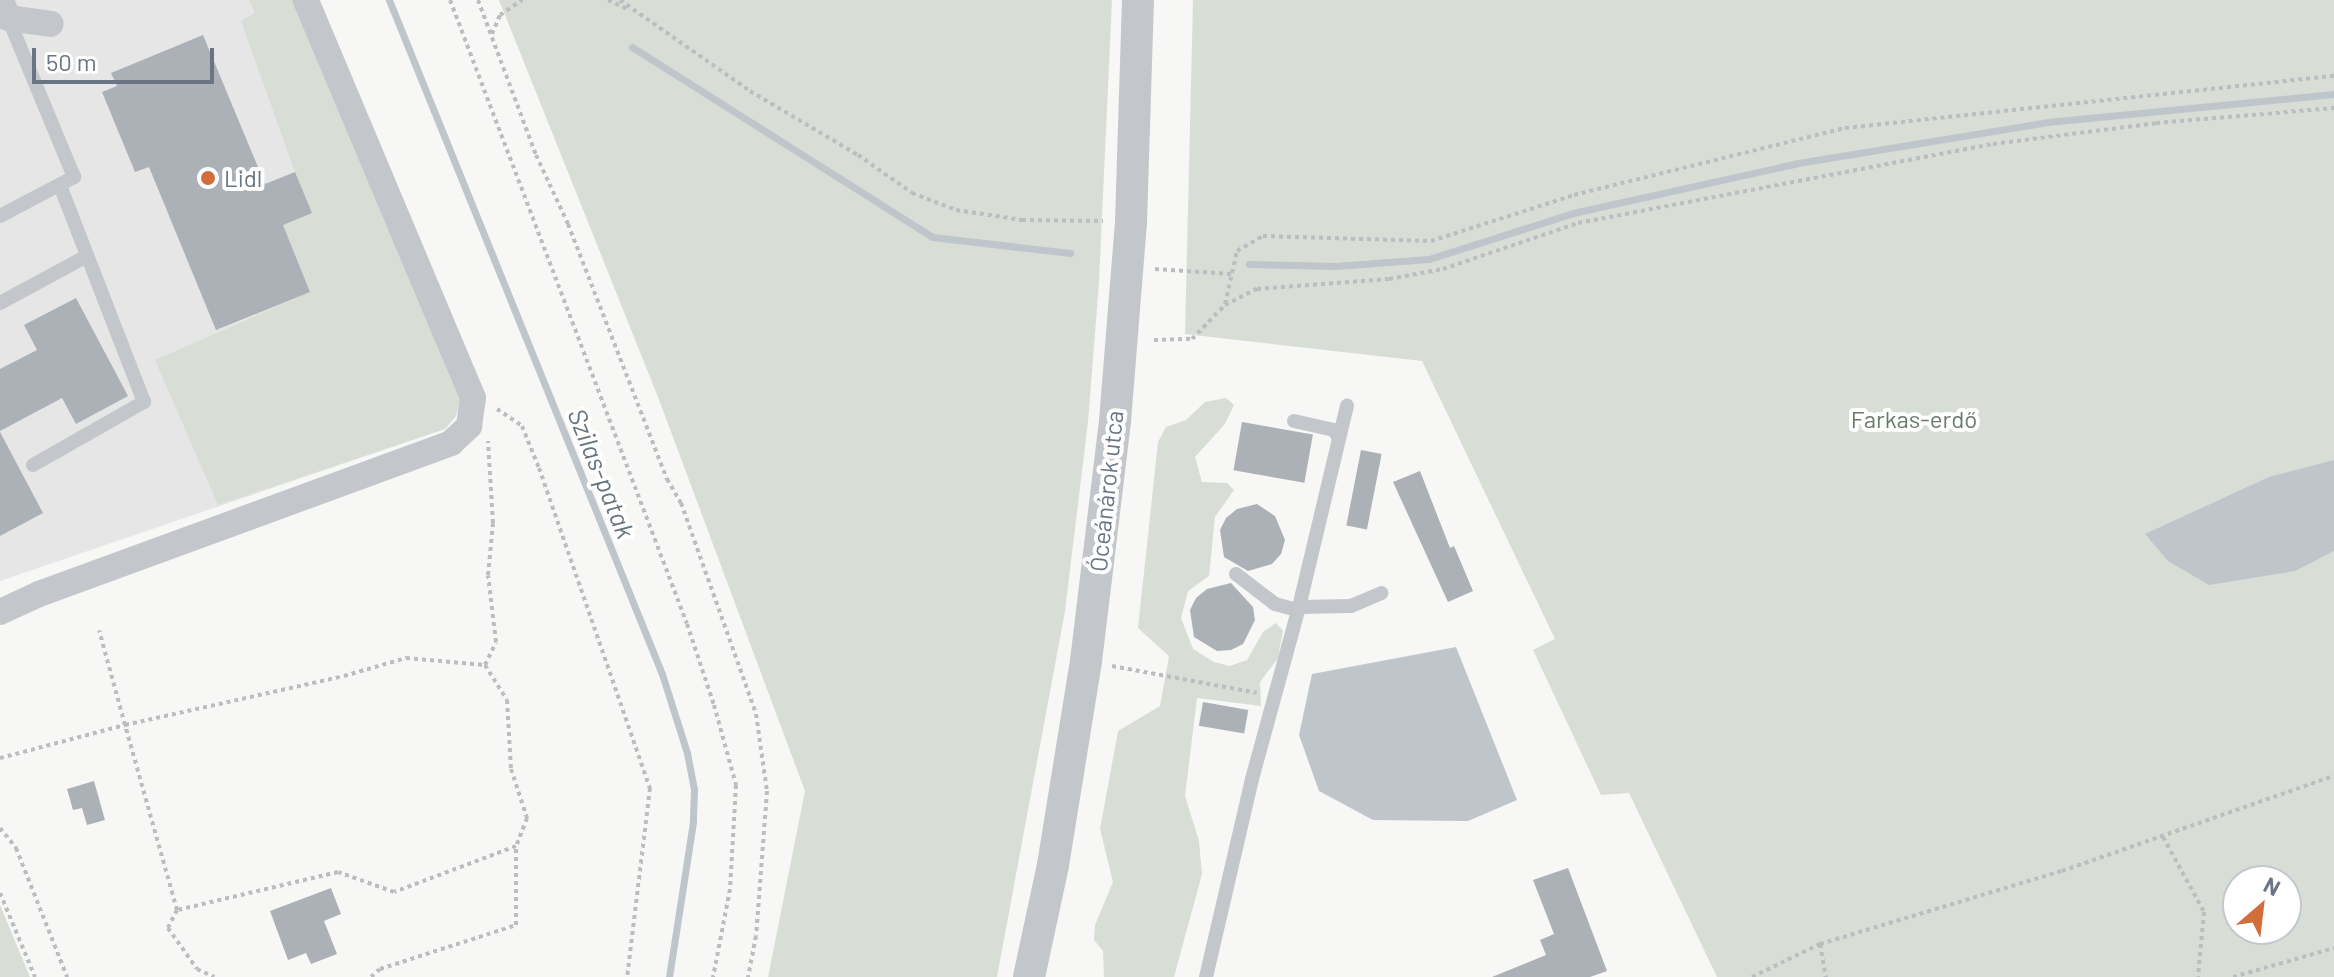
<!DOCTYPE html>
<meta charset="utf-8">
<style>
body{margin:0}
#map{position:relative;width:2334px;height:977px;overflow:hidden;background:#f7f7f5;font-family:Barlow,sans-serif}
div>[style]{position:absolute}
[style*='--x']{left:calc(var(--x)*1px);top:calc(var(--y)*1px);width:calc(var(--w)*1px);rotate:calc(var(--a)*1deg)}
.built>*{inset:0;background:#e5e6e5}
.green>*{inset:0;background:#d8ded6}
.water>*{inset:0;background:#bec5cb}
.stream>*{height:7px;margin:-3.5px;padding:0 3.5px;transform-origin:3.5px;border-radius:3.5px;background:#bec5cb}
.building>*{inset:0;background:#abb1b7;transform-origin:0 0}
.path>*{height:4px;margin-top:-2px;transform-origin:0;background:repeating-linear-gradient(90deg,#bbbdc0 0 4px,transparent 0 8px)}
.service>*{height:14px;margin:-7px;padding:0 7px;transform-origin:7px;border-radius:7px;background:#c3c6ca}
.minor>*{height:26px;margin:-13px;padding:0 13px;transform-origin:13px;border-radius:13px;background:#c3c6ca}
.tertiary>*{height:32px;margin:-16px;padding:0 16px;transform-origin:16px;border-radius:16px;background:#c3c6ca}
.dots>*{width:22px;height:22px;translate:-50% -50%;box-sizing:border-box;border:4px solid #fff;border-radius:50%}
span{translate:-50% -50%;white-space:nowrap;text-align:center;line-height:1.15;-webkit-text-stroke:8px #fff;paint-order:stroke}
.poi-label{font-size:24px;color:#697583}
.left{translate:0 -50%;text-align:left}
.park-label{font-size:24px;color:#697b68}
.street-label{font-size:24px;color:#697583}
.water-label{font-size:26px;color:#65757f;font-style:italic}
.north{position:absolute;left:2222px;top:865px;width:80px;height:80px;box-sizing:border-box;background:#fff;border:2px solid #c3c8cd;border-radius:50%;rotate:28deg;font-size:22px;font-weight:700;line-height:32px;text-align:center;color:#697583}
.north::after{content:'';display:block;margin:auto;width:28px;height:36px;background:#d16e3b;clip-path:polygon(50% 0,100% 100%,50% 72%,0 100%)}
.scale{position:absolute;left:32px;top:48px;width:182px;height:36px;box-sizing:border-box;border:4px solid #697583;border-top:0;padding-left:10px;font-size:24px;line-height:28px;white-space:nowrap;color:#697583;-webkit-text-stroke:6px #fff;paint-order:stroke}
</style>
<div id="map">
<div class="built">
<i style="clip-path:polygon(0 0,295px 0,456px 416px,445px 429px,0 581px)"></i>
</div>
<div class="green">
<i style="clip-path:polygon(249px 0,295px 0,460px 401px,456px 416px,445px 429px,218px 505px,155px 360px,310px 292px,283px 225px,295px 172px,241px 21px,255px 13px)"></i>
<i style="clip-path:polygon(499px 0,1112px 0,1099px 282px,1088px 422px,1065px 611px,997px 977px,768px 977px,805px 791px,658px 397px)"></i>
<i style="clip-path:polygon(evenodd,1193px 0,2334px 0,2334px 977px,1717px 977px,1629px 793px,1601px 795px,1533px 650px,1555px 639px,1422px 361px,1185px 334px,1193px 0,2238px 881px,2286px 881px,2286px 929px,2238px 929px,2238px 881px)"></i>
<i style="clip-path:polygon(1226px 398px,1234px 405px,1225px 424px,1195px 457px,1202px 482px,1227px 483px,1234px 490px,1215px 517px,1209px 576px,1188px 591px,1181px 618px,1193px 649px,1214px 662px,1230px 666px,1247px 660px,1263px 632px,1276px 623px,1283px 631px,1278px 658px,1260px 682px,1261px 706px,1197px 698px,1185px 796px,1199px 841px,1202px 874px,1174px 977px,1104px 977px,1103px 951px,1094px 940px,1095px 925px,1113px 882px,1100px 829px,1118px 731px,1160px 706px,1169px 656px,1138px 628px,1158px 442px,1166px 427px,1186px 420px,1205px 402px)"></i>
<i style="clip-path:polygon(0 905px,30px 977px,0 977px)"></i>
</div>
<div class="water">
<i style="clip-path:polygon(2334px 460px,2334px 551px,2295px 571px,2209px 585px,2168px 561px,2145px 534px,2269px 477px)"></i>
<i style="clip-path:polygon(1456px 647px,1517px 800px,1468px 821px,1373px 820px,1319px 791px,1299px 735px,1312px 674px)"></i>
</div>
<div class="stream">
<i style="--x:389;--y:0;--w:727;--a:67.95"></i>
<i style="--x:662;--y:674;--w:83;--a:72.4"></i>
<i style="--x:687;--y:753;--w:37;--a:79"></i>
<i style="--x:694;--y:789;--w:33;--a:92"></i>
<i style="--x:693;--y:822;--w:157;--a:98.8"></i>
<i style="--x:632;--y:47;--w:355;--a:32.3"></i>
<i style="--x:932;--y:237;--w:139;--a:6.6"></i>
<i style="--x:1249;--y:264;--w:87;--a:1.3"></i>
<i style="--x:1336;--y:266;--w:93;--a:-4.3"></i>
<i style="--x:1429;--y:259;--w:151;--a:-17.7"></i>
<i style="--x:1573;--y:213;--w:230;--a:-12.5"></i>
<i style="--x:1798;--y:163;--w:253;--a:-9.3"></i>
<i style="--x:2048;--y:122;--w:287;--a:-5.6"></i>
</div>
<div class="building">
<i style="clip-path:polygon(203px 35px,265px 184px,295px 172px,312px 213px,283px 225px,310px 292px,216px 330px,149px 167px,135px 172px,102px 92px,117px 86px,111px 73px)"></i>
<i style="clip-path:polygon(76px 298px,128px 396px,76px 424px,62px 398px,0 431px,0 369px,37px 350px,24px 325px)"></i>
<i style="left:1242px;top:422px;width:72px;height:49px;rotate:10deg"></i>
<i style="clip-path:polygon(0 432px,43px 513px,0 536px)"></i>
<i style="left:1361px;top:450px;width:21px;height:77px;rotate:11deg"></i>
<i style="clip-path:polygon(1420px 471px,1450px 548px,1454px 546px,1473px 591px,1448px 602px,1393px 482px)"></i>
<i style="clip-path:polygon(1257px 504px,1275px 516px,1285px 540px,1281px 554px,1272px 564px,1248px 571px,1224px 557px,1220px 530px,1226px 518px,1237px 509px)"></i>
<i style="clip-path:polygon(1231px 583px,1253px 607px,1255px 620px,1243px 644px,1231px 650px,1217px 651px,1194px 637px,1190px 610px,1196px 598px,1207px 589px)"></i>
<i style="left:1203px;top:702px;width:46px;height:24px;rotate:10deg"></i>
<i style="clip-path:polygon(94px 781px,105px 820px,87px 825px,82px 808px,73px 810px,67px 789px)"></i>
<i style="clip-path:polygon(1568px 868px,1607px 971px,1590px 977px,1492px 977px,1546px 955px,1540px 940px,1554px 934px,1533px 880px)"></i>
<i style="clip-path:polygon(331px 888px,341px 914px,324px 921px,337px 954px,311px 964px,306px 953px,288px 960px,270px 911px)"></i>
</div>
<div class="path">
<i style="--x:450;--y:0;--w:667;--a:69.2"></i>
<i style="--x:687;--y:624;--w:85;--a:71.6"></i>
<i style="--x:714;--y:705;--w:83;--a:74.6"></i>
<i style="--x:736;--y:785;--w:104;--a:93.3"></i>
<i style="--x:730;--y:889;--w:90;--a:100.9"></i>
<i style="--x:478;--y:0;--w:165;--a:69.5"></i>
<i style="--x:536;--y:155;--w:76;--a:65.1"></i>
<i style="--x:568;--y:224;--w:274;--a:68.8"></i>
<i style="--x:667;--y:479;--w:28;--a:60"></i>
<i style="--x:681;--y:503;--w:224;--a:70.4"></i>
<i style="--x:756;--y:714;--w:78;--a:81.9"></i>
<i style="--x:767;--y:791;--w:145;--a:94.3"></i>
<i style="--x:756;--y:936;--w:42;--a:101"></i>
<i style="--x:608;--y:0;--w:21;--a:25"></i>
<i style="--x:620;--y:0;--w:159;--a:35"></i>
<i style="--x:750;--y:91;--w:126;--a:30.7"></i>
<i style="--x:858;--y:155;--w:66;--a:35.1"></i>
<i style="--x:912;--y:193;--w:47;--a:21.1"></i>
<i style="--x:956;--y:210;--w:67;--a:8.6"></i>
<i style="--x:1022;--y:220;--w:81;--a:0.7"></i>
<i style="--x:492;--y:34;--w:21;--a:-67"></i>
<i style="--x:500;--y:15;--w:27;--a:-34"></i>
<i style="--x:1155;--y:269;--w:77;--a:3.7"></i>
<i style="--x:1225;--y:304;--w:54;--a:-77.2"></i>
<i style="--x:1237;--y:251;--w:30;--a:-30"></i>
<i style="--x:1263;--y:236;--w:168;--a:1.7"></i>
<i style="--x:1431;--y:241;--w:150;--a:-17.8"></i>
<i style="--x:1574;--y:195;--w:279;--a:-13.9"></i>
<i style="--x:1845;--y:128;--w:492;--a:-6.1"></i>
<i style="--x:1154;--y:340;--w:38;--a:-2"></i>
<i style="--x:1192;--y:339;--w:47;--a:-45.9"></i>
<i style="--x:1225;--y:305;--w:36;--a:-27"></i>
<i style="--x:1257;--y:289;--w:132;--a:-4.3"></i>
<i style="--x:1389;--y:279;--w:55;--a:-10.5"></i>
<i style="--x:1443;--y:269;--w:143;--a:-18.8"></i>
<i style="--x:1578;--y:223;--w:422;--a:-10.8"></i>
<i style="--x:1993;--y:144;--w:164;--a:-7.3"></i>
<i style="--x:2156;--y:123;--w:179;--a:-4.8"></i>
<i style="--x:497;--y:409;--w:30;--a:34"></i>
<i style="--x:522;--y:426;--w:45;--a:68"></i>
<i style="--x:539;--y:468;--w:339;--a:70.9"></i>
<i style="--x:650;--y:788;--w:190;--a:96.9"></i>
<i style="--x:485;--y:665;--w:25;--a:-64"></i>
<i style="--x:496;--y:642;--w:67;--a:-96.8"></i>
<i style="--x:488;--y:575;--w:52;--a:-84.5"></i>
<i style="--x:493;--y:523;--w:82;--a:-93.5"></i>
<i style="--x:1112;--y:666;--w:147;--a:10.5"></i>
<i style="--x:0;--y:758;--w:129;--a:-14.8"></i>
<i style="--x:125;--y:725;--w:224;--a:-12.6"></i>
<i style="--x:344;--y:676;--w:65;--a:-16.2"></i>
<i style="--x:406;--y:658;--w:79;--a:5.1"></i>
<i style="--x:485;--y:665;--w:41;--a:57.8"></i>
<i style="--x:507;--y:700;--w:69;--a:86.7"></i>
<i style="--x:511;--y:769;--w:52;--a:71.9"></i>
<i style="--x:527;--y:818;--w:30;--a:111"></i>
<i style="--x:516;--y:846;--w:130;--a:159.3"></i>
<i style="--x:394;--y:892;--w:59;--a:-160.3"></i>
<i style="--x:338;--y:872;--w:165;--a:166.7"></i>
<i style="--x:177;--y:910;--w:192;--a:-105.7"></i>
<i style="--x:125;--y:725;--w:98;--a:-105.3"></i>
<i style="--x:0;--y:828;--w:26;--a:51"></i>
<i style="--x:16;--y:848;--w:139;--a:68.4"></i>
<i style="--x:2163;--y:837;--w:85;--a:61.3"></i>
<i style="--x:2204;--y:912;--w:65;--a:95.3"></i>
<i style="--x:0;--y:893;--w:91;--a:67.4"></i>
<i style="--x:177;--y:910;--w:20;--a:117"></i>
<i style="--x:168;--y:928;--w:50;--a:54.7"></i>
<i style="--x:197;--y:969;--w:19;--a:25"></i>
<i style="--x:1820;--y:944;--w:34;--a:80"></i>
<i style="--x:371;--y:977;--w:12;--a:-42"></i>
<i style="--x:380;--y:969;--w:143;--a:-17.9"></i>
<i style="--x:516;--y:925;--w:79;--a:-90"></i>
<i style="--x:1752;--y:977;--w:76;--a:-25.9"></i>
<i style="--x:1820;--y:944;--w:253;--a:-16.8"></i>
<i style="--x:2062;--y:871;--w:288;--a:-19.3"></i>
<i style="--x:2233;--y:977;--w:105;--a:-16"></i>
</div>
<div class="service">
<i style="--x:0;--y:216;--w:84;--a:-27.8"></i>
<i style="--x:74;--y:177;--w:172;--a:-112.5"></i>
<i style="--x:0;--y:303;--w:99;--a:-28.4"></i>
<i style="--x:1294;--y:421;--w:41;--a:12.7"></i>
<i style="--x:1334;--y:430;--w:9;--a:58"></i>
<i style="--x:33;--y:465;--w:128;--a:-29.6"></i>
<i style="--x:144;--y:402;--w:233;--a:-111.2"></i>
<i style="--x:1236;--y:574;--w:49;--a:37.6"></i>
<i style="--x:1275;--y:604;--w:24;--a:15"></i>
<i style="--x:1299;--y:607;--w:52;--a:-1.1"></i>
<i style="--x:1351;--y:606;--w:33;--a:-23"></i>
<i style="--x:1206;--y:977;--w:203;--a:-76.9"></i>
<i style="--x:1252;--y:779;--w:178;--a:-74.7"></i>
<i style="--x:1299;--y:607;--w:207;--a:-76.6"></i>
</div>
<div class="minor">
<i style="--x:1;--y:0;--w:19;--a:69"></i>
<i style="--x:8;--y:18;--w:43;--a:7.9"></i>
<i style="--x:0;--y:612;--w:43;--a:-24.8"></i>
<i style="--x:39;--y:594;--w:439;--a:-20.1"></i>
<i style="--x:451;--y:443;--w:25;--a:-43"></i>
<i style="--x:469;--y:426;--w:28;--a:-82"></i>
<i style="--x:473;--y:398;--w:432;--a:-112.8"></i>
</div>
<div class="tertiary">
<i style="--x:1029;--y:977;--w:115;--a:-77.9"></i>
<i style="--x:1053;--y:865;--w:207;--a:-80.8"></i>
<i style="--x:1086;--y:661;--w:242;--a:-83.1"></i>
<i style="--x:1115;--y:421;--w:200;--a:-85.4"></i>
<i style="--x:1131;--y:222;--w:222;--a:-88.2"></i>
</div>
<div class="dots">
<i style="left:208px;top:178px;background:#d16e3b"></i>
</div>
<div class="poi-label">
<span class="left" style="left:224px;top:178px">Lidl</span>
</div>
<div class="park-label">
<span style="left:1914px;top:419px">Farkas-erdő</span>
</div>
<div class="street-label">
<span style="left:1106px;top:491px;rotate:-84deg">Óceánárok utca</span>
</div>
<div class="water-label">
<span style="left:602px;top:473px;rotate:68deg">Szilas-patak</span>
</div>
<div class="north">N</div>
<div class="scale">50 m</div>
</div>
